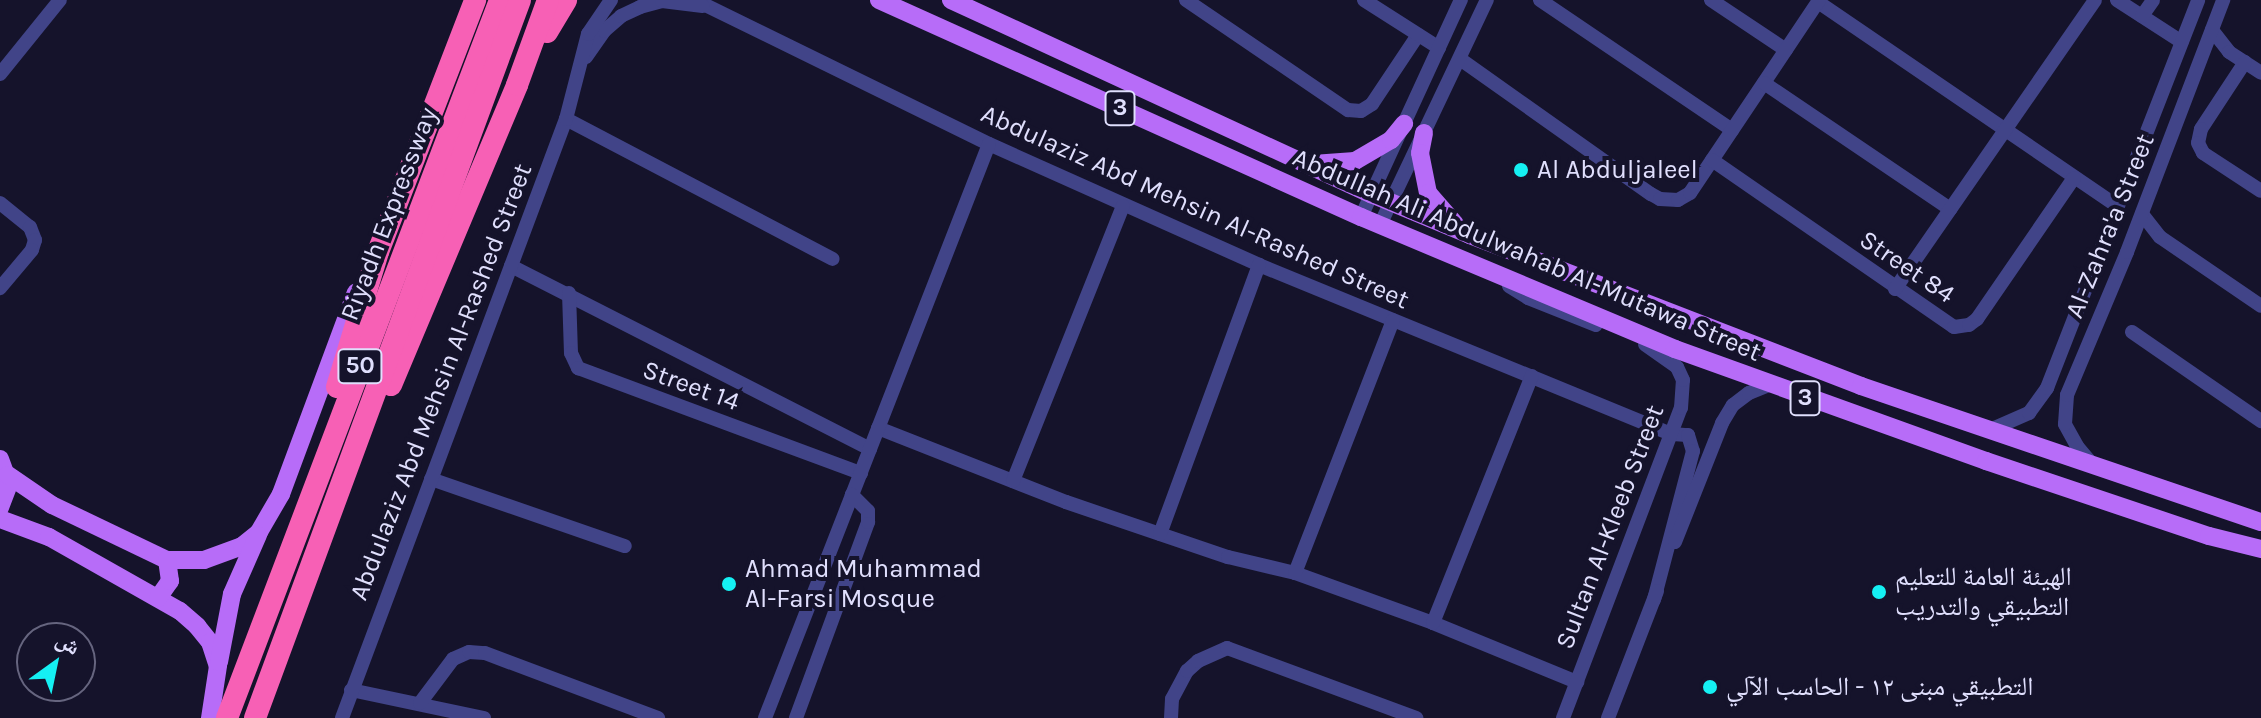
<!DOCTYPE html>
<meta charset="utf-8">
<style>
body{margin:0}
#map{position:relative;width:2261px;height:718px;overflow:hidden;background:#15132b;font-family:Karla,"Noto Naskh Arabic",sans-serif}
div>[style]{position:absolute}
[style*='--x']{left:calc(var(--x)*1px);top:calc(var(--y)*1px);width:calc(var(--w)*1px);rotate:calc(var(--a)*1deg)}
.minor>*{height:14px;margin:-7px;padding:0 7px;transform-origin:7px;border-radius:7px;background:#414488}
.major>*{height:18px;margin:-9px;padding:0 9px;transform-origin:9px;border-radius:9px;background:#b76cf8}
.highway>*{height:22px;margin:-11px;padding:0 11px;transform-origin:11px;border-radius:11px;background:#f760b5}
.dots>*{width:22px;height:22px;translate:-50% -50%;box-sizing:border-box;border:4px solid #15132b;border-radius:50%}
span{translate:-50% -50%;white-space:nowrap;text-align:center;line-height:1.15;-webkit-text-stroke:8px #15132b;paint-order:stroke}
.shield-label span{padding:2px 6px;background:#15132b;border:2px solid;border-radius:6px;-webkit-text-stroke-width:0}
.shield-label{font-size:24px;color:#e0dffd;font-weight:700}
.poi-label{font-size:26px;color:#e0dffd}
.left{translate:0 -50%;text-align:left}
.street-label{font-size:26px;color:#e0dffd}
.north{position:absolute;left:16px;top:622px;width:80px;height:80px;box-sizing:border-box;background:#15132b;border:2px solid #66657f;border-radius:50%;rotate:33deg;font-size:22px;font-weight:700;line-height:32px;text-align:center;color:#e0dffd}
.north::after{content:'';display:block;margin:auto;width:28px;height:36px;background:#15f0f3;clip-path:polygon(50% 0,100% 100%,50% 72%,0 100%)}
</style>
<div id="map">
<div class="minor">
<i style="--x:695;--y:0;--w:327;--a:26.1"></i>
<i style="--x:989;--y:144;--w:296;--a:24.1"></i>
<i style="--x:1259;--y:265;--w:446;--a:22.3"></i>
<i style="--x:1672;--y:434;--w:16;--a:4"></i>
<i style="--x:1688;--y:435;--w:17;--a:73"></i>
<i style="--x:1693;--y:451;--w:154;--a:104.7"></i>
<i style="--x:1186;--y:0;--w:196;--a:34.2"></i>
<i style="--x:1348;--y:110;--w:13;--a:4"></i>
<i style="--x:1361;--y:111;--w:13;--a:-32"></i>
<i style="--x:1372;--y:104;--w:83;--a:-56.3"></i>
<i style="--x:1364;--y:0;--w:89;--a:32.6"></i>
<i style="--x:1540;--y:0;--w:232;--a:34.1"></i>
<i style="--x:1711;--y:0;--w:90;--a:33.7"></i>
<i style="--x:2117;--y:0;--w:77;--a:32.9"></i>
<i style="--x:1818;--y:2;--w:362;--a:34.3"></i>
<i style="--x:2142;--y:16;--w:19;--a:-55"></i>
<i style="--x:2212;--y:30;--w:28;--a:52"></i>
<i style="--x:2229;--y:52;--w:38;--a:33"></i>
<i style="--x:586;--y:57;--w:32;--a:-55"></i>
<i style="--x:604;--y:31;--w:23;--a:-41"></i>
<i style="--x:621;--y:16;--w:21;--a:-25"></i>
<i style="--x:640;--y:7;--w:23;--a:-15"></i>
<i style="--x:662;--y:1;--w:41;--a:7"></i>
<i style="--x:1460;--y:59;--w:234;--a:35.3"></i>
<i style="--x:1651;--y:194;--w:10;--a:29"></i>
<i style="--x:1660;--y:199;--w:18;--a:3"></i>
<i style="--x:1678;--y:200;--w:14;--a:-30"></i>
<i style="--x:1690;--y:193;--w:232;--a:-56.2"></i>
<i style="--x:2245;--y:62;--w:80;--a:123.3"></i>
<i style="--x:2201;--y:129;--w:14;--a:102"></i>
<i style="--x:2198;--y:143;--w:11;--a:63"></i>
<i style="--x:2203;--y:153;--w:69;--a:33.2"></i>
<i style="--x:0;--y:74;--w:95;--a:-51"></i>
<i style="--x:1764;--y:83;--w:225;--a:34.1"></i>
<i style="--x:566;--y:119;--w:301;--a:27.7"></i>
<i style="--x:1712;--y:160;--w:294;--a:34.6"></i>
<i style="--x:1954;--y:327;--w:15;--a:-8"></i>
<i style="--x:1969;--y:325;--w:10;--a:-37"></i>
<i style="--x:1977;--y:319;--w:171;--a:-55.5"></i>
<i style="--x:0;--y:203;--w:38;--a:39"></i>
<i style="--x:30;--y:227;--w:14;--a:69"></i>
<i style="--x:35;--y:240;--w:10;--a:107"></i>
<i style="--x:32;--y:250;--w:50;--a:130.1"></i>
<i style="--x:2142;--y:214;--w:29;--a:52"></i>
<i style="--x:2160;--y:237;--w:122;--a:34.3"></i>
<i style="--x:1361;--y:217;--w:239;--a:-65.3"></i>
<i style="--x:1380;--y:225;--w:249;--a:-64.6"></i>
<i style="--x:511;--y:266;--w:403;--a:27"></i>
<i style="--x:1509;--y:286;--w:22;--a:32"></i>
<i style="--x:1528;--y:298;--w:73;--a:21.7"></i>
<i style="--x:1895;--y:289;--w:351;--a:-55.3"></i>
<i style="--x:569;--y:293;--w:60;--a:88.1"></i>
<i style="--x:571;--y:353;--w:17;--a:65"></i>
<i style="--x:578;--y:368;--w:302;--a:20.4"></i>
<i style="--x:2132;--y:332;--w:157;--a:34.6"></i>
<i style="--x:878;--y:428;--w:202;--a:21.5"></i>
<i style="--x:1066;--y:502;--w:171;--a:18.8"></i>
<i style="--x:1228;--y:557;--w:69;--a:13.4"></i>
<i style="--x:1295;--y:573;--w:147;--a:19.9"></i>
<i style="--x:1433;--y:623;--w:156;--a:22.3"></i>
<i style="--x:1990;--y:430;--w:43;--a:-23.6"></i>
<i style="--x:2029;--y:413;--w:31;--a:-54"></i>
<i style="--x:2047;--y:388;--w:416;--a:-68.7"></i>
<i style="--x:2092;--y:464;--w:23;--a:-130"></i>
<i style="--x:2077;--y:446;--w:25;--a:-119"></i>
<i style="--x:2065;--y:424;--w:29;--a:-86"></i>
<i style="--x:2067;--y:395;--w:155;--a:-67.2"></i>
<i style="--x:2127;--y:252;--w:270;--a:-69.1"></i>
<i style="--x:431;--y:479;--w:205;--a:19.1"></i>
<i style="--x:1013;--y:481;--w:296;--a:-68.2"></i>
<i style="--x:1160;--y:534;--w:287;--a:-69.8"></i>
<i style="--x:1675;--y:542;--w:128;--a:-68.4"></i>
<i style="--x:1722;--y:423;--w:21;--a:-59"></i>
<i style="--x:1733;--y:405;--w:20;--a:-37"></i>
<i style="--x:1749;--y:393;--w:22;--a:-22"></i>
<i style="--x:1295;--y:573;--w:271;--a:-68.8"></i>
<i style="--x:1433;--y:623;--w:266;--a:-68.2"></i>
<i style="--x:351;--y:690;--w:136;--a:11.9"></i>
<i style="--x:420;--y:703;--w:55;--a:-53.1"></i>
<i style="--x:453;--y:659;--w:17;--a:-24"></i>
<i style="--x:469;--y:652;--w:16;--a:4"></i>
<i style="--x:485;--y:653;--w:185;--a:20.6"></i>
<i style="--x:342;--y:718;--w:640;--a:-69.5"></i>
<i style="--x:566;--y:119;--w:88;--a:-75.5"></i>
<i style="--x:588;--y:34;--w:41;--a:-55.9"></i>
<i style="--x:765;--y:718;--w:616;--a:-68.68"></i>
<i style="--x:796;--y:718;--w:209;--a:-69.8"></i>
<i style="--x:868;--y:522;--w:11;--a:-90"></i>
<i style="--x:868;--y:511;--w:23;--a:-135"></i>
<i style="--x:1171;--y:718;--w:19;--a:-87"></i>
<i style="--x:1172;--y:699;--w:32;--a:-62"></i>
<i style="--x:1187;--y:671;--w:15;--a:-42"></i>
<i style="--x:1198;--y:661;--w:32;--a:-24"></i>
<i style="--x:1227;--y:648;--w:202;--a:20.3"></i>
<i style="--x:1563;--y:718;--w:332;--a:-69.2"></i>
<i style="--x:1681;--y:408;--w:28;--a:-86"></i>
<i style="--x:1683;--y:380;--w:14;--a:-115"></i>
<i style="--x:1677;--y:367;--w:39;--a:-145"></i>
<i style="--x:1608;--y:718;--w:136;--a:-68.9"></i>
</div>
<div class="major">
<i style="--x:879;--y:0;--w:529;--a:24.24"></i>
<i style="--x:1361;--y:217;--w:341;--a:22.8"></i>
<i style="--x:1675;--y:349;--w:331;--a:19.8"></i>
<i style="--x:1986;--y:461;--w:235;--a:18.6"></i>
<i style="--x:2209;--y:536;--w:54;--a:14"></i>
<i style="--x:951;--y:0;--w:463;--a:24.8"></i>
<i style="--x:1371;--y:194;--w:107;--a:22.5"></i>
<i style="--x:1470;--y:235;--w:419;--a:21.1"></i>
<i style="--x:1861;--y:386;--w:422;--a:18.8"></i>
<i style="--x:1424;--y:133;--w:20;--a:101"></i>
<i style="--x:1420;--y:153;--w:41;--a:78.7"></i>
<i style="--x:1428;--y:193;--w:41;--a:48.9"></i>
<i style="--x:1313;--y:164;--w:42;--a:-4.1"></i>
<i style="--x:1355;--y:161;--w:42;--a:-30.3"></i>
<i style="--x:1391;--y:140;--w:21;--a:-51"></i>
<i style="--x:0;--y:459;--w:27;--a:70"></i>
<i style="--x:9;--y:484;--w:26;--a:111"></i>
<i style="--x:8;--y:475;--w:53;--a:34.3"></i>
<i style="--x:52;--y:505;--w:127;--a:25.6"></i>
<i style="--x:167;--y:560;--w:37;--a:0"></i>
<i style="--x:204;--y:560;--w:40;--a:-20.2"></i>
<i style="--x:242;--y:546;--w:22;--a:-39"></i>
<i style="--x:259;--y:532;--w:44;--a:-59.9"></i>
<i style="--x:281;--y:494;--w:215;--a:-69.6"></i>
<i style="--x:0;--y:519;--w:52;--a:20.2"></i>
<i style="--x:49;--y:537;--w:150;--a:29.5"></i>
<i style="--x:180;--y:611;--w:23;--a:41"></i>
<i style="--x:197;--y:626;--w:21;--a:51"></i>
<i style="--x:210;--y:642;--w:25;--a:72"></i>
<i style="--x:218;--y:666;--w:53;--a:98.7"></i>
<i style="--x:158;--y:598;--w:21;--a:-55"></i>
<i style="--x:170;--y:581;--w:21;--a:-98"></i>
<i style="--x:219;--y:662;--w:69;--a:-79.2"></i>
<i style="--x:232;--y:594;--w:64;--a:-66.2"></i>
</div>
<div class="highway">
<i style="--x:547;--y:32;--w:37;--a:-59"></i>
<i style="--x:391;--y:385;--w:325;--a:-67.2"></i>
<i style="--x:517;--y:85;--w:90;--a:-70"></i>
<i style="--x:337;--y:387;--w:141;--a:-73.1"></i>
<i style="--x:378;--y:252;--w:270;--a:-68.9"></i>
<i style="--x:227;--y:718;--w:768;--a:-69.18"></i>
<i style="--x:255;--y:718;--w:765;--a:-69.74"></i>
</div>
<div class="dots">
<i style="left:1521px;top:170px;background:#15f0f3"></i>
<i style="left:729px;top:584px;background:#15f0f3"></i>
<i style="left:1879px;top:592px;background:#15f0f3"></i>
<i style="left:1710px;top:687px;background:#15f0f3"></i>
</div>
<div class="shield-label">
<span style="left:1120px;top:108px">3</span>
<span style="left:360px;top:366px">50</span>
<span style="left:1805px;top:398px">3</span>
</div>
<div class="poi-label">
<span class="left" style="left:1537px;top:170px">Al Abduljaleel</span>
<span class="left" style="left:745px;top:584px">Ahmad Muhammad<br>Al-Farsi Mosque</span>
<span class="left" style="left:1895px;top:592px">الهيئة العامة للتعليم<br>التطبيقي والتدريب</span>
<span class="left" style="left:1726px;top:687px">التطبيقي مبنى ١٢ - الحاسب الآلي</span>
</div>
<div class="street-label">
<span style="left:1195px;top:207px;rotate:24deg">Abdulaziz Abd Mehsin Al-Rashed Street</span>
<span style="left:389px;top:214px;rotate:-69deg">Riyadh Expressway</span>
<span style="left:2110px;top:226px;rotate:-68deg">Al-Zahra'a Street</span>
<span style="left:1527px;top:255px;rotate:23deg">Abdullah Ali Abdulwahab Al-Mutawa Street</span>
<span style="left:1907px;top:267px;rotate:34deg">Street 84</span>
<span style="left:441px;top:382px;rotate:-69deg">Abdulaziz Abd Mehsin Al-Rashed Street</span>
<span style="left:691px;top:386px;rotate:20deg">Street 14</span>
<span style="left:1610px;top:527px;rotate:-69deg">Sultan Al-Kleeb Street</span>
</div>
<div class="north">ش</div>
</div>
